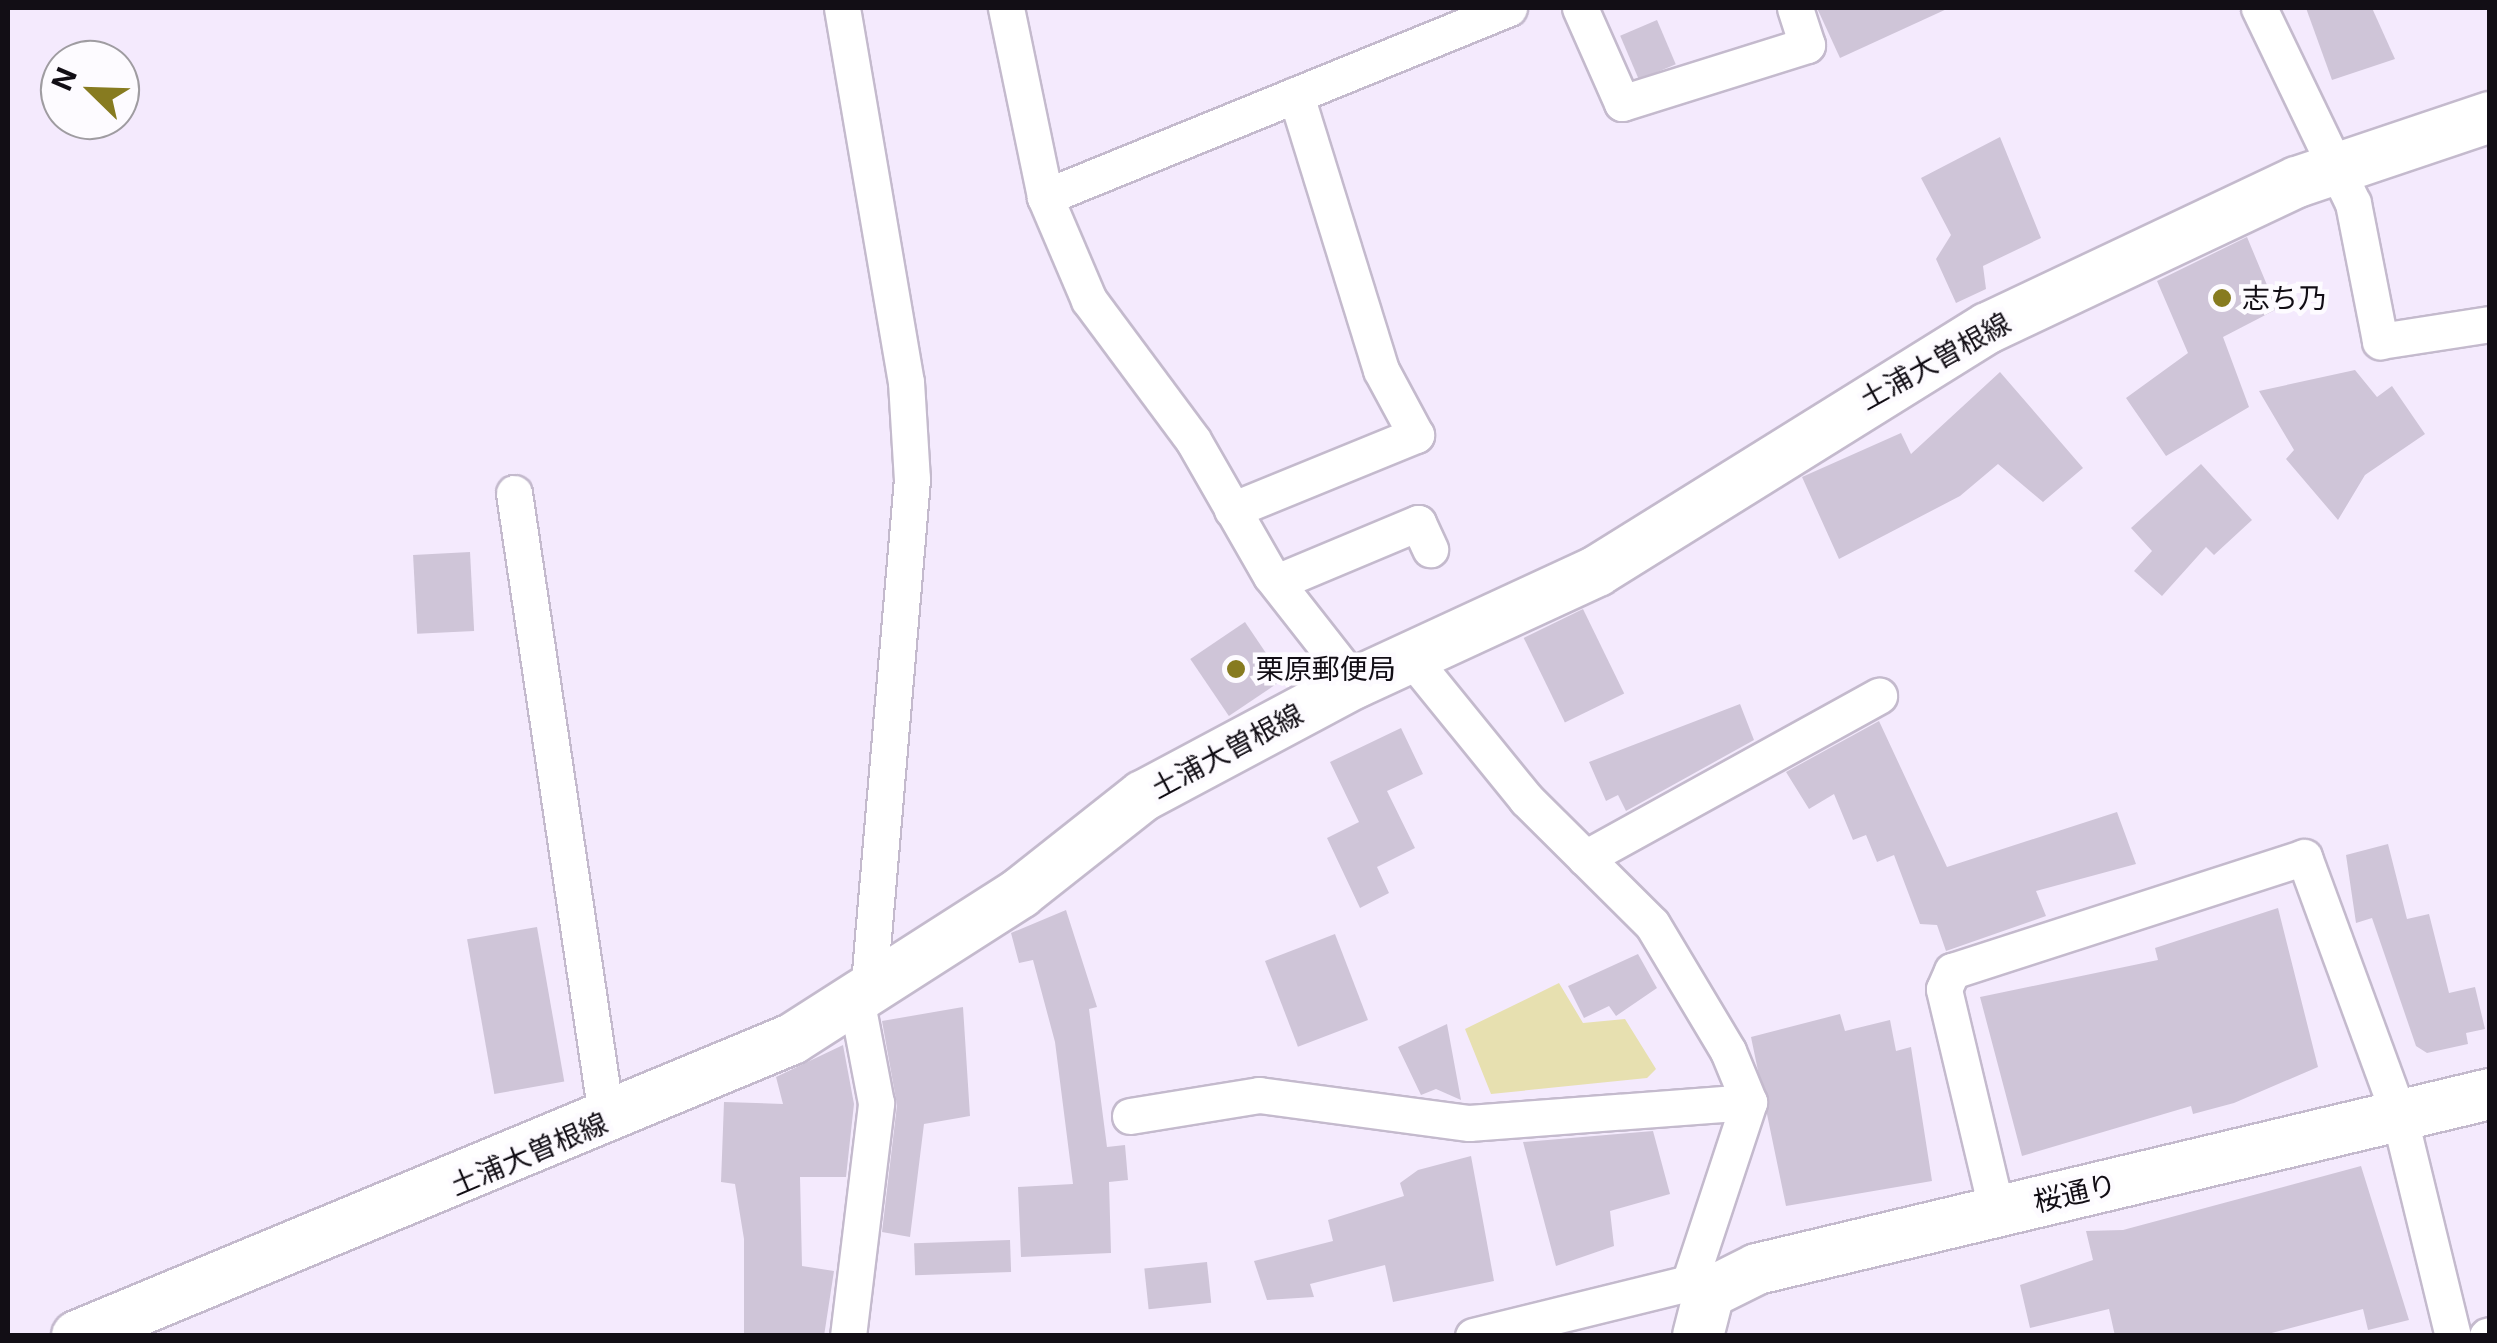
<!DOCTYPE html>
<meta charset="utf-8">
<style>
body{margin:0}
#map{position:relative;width:2497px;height:1343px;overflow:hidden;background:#f4eafd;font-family:Inter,"Noto Sans JP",sans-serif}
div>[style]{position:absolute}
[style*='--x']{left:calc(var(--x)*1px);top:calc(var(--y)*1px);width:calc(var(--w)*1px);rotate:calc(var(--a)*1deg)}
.green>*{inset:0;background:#e7e0b0}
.building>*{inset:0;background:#cfc5d8;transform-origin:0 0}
.roads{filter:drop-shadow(2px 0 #c4bacd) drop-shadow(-2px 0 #c4bacd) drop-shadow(0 2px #c4bacd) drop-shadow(0 -2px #c4bacd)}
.street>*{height:35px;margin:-17.5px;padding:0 17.5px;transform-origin:17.5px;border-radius:17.5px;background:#fff}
.secondary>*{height:50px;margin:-25px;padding:0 25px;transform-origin:25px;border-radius:25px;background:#fff}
.dots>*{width:28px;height:28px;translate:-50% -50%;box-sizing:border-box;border:5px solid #fdfbff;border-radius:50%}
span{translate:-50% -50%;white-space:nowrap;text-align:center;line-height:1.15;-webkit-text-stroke:9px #fdfbff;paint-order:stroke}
.poi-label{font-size:28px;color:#120e15}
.left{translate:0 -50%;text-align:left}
.street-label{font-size:28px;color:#120e15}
.frame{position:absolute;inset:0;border:10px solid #120e15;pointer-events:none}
.north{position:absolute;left:40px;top:40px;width:100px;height:100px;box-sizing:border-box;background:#fdfbff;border:2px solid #9f9ca1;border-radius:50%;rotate:293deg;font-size:28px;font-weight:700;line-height:40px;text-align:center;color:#120e15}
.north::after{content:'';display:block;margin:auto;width:35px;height:45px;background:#877b20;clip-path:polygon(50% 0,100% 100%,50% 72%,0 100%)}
</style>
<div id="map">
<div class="green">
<i style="clip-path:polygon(1559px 983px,1583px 1023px,1625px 1019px,1656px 1069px,1647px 1078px,1491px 1094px,1465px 1029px)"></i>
</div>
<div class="building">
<i style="clip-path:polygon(1817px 8px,1949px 8px,1840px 58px)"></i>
<i style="clip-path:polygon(2306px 8px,2372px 8px,2395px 59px,2332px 80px)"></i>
<i style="left:1657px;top:20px;width:48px;height:40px;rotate:67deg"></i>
<i style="clip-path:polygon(2000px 137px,2041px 238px,1983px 266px,1986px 289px,1956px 303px,1936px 259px,1951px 235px,1921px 178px)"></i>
<i style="clip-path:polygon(2247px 237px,2277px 309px,2223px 337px,2249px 407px,2166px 456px,2126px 398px,2188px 353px,2157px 281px)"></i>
<i style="clip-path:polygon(2355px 370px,2377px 397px,2392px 386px,2425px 434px,2365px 475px,2338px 520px,2286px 459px,2294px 450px,2259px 391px)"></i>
<i style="clip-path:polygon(2000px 372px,2083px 468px,2043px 502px,1998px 464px,1960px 496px,1839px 559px,1802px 477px,1901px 433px,1911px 454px)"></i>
<i style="clip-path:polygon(2201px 464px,2252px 520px,2214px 555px,2206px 547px,2162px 596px,2134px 571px,2152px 551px,2131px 528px)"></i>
<i style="left:470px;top:552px;width:79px;height:57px;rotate:87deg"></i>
<i style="left:1583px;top:609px;width:94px;height:66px;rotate:64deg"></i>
<i style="left:1245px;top:622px;width:69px;height:66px;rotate:56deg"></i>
<i style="clip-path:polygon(1740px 704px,1754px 740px,1626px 811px,1618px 795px,1606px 801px,1589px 762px)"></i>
<i style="clip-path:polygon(1879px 721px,1947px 867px,2117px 812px,2136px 864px,2036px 891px,2046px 916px,1946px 951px,1937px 925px,1920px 924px,1894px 855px,1877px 862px,1866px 835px,1853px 840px,1834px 794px,1809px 809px,1786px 772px)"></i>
<i style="clip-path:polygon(1401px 728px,1423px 774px,1387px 791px,1415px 848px,1377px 867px,1389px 893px,1360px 908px,1327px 838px,1359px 822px,1330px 762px)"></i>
<i style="clip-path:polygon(2388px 844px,2407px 919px,2429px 914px,2449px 993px,2475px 987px,2485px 1029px,2466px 1033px,2468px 1044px,2427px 1053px,2416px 1046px,2372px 918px,2356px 923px,2346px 855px)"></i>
<i style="clip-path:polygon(2278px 908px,2318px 1067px,2234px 1103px,2193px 1114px,2191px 1106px,2022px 1156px,1980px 997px,2158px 960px,2155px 948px)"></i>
<i style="clip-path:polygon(1066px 910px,1097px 1007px,1089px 1009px,1107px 1147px,1125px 1145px,1128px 1180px,1109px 1182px,1111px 1253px,1021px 1257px,1018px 1187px,1073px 1184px,1055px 1042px,1033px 960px,1019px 963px,1011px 933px)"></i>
<i style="left:537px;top:927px;width:157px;height:71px;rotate:80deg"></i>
<i style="left:1335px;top:934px;width:92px;height:75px;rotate:69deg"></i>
<i style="clip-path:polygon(1638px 954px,1657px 988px,1616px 1016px,1609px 1006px,1584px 1018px,1568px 986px)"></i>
<i style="clip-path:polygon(963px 1007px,970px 1116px,924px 1124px,910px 1237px,882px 1232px,897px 1105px,882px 1021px)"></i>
<i style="clip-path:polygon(1840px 1014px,1845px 1031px,1890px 1020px,1896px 1051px,1911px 1047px,1932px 1181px,1786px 1206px,1751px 1037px)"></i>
<i style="clip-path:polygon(1447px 1024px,1461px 1100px,1436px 1089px,1421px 1095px,1398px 1047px)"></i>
<i style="clip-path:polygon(843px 1045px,854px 1104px,846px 1177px,800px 1177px,802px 1266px,834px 1271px,824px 1336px,744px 1336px,744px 1239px,735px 1184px,721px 1182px,724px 1102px,783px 1104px,776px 1077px)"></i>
<i style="clip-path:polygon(1653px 1131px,1670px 1194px,1610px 1211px,1614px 1246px,1556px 1266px,1523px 1142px)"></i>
<i style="clip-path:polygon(1471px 1156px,1494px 1281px,1393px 1302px,1385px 1265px,1310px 1284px,1314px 1297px,1267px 1300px,1254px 1261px,1333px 1241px,1328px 1220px,1404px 1196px,1400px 1183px,1418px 1170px)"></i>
<i style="clip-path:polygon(2361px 1166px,2409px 1320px,2368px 1330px,2363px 1309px,2260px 1336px,2115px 1336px,2109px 1309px,2030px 1328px,2020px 1285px,2093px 1260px,2086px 1231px,2123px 1230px)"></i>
<i style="left:1010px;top:1240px;width:32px;height:96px;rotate:88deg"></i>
<i style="left:1207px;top:1262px;width:41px;height:63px;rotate:84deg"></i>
</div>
<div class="roads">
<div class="street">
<i style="--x:842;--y:8;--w:379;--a:80.3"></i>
<i style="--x:906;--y:382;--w:97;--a:86.5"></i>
<i style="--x:912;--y:479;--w:518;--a:94.87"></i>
<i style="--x:1006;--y:8;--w:193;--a:78.3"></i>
<i style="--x:1045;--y:197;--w:112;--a:66.9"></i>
<i style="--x:1089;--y:300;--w:174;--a:53.4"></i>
<i style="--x:1193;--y:440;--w:157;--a:60.2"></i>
<i style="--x:1271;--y:576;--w:136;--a:51.9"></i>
<i style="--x:1580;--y:8;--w:104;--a:66.1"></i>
<i style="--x:1622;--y:103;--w:194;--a:-17.4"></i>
<i style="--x:1807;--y:45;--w:39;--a:-108"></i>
<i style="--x:2259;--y:8;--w:216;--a:64.3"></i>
<i style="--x:2353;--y:203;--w:141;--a:78.9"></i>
<i style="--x:2380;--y:341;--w:111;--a:-8.8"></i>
<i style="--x:1045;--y:197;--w:501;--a:-22.16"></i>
<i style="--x:514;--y:493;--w:636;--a:81.59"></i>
<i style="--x:1232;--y:510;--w:199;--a:-22.2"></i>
<i style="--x:1416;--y:435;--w:74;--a:-118.3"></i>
<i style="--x:1381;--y:370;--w:288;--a:-107.2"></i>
<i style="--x:1277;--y:582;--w:153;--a:-22.7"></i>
<i style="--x:1418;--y:523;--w:29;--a:65"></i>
<i style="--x:1414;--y:661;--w:178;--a:50.9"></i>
<i style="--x:1526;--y:799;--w:177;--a:44.8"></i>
<i style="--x:1652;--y:924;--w:148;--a:59.1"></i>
<i style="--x:1728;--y:1051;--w:55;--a:67.6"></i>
<i style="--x:1749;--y:1102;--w:191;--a:108.3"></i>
<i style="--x:1585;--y:858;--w:336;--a:-28.9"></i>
<i style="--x:1130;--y:1116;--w:131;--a:-9.2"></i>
<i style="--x:1259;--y:1095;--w:212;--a:7.6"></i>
<i style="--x:1469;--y:1123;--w:281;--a:-4.3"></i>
<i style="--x:1997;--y:1212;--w:229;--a:-103.4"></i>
<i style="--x:1944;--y:989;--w:20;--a:-66"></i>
<i style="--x:1952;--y:971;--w:370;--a:-17.9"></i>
<i style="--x:2304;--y:857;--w:275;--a:69.8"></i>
<i style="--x:2399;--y:1115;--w:228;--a:76.3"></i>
<i style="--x:848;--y:1336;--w:235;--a:-83.1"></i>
<i style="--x:876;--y:1103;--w:102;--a:-100.8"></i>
<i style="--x:1473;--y:1336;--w:222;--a:-13.8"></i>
<i style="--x:1689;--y:1283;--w:21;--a:28"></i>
<i style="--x:2487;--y:1336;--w:3;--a:-18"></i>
</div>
<div class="secondary">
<i style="--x:77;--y:1336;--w:774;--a:-22.56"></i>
<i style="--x:792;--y:1039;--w:271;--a:-32.6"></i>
<i style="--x:1020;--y:893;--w:157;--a:-38.3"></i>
<i style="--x:1143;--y:796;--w:240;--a:-28.1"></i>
<i style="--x:1355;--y:683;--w:267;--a:-24.8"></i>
<i style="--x:1597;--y:571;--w:460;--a:-31.9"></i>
<i style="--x:1988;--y:328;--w:342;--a:-25.3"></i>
<i style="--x:2297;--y:182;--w:204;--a:-18.6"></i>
<i style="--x:1698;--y:1336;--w:44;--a:-75.7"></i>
<i style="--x:1709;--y:1293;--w:54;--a:-26.6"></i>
<i style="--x:1757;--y:1269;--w:754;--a:-13.43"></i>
</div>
</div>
<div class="dots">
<i style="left:2222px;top:298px;background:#877b20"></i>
<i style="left:1236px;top:669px;background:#877b20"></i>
</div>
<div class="poi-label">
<span class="left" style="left:2242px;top:298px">志ち乃</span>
<span class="left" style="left:1256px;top:669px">栗原郵便局</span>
</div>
<div class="street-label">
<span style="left:1935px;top:361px;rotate:-29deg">土浦大曽根線</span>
<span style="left:1227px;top:751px;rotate:-28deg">土浦大曽根線</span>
<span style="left:529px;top:1154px;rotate:-23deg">土浦大曽根線</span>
<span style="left:2075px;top:1193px;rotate:-13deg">桜通り</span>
</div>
<div class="frame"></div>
<div class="north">N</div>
</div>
